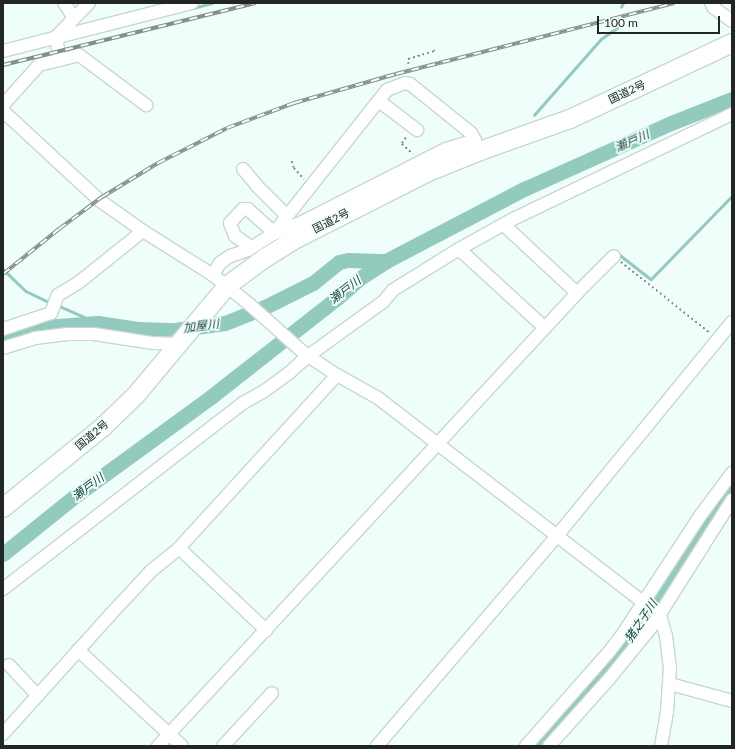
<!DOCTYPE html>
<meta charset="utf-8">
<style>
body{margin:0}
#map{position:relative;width:735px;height:749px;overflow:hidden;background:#effefa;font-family:Lato,"Noto Sans JP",sans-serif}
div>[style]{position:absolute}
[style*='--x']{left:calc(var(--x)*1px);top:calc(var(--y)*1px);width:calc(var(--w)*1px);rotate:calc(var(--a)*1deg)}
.stream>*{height:2.5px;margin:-1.25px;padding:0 1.25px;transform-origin:1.25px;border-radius:1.25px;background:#92cbbd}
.river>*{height:15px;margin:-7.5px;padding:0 7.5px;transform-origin:7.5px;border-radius:7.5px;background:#92cbbd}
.path>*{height:1.5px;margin-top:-0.75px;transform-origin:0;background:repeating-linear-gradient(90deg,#848d8b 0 2px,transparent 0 5px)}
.roads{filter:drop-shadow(1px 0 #c8d7d3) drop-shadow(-1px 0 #c8d7d3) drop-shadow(0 1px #c8d7d3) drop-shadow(0 -1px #c8d7d3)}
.minor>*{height:12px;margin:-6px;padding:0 6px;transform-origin:6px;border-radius:6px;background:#fff}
.highway>*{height:18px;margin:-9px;padding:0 9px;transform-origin:9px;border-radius:9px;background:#fff}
.rail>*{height:4px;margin-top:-2px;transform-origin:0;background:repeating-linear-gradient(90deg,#effefa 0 8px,#848e8b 0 16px);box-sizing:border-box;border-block:1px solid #848e8b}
span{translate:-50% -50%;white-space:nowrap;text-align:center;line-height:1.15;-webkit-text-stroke:3.5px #effefa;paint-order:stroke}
.street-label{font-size:11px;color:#212625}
.water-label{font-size:12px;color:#13453b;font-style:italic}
.frame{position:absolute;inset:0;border:4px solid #212625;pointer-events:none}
.scale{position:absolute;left:597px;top:16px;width:123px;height:18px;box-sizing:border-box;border:2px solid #212625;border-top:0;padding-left:5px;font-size:12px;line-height:14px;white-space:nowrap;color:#212625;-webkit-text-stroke:3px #effefa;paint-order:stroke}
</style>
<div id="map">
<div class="stream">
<i style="--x:621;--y:7;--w:4;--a:-63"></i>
<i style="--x:193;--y:8;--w:20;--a:-15"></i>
<i style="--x:534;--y:115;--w:101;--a:-48.6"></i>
<i style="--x:601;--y:39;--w:19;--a:-35"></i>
<i style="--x:617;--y:28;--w:5;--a:-90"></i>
<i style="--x:618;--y:256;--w:2;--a:-27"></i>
<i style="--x:620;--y:255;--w:39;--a:38"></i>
<i style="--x:651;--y:279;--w:116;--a:-45.7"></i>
<i style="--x:3;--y:269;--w:32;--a:44"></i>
<i style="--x:26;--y:291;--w:28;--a:26"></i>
<i style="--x:57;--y:305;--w:45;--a:23.7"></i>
</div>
<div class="river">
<i style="--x:3;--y:340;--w:56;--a:-14.5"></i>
<i style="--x:57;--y:326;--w:41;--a:-4.2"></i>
<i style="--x:98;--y:323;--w:40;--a:8.5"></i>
<i style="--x:138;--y:329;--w:37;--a:2"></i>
<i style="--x:175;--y:330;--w:50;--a:-8"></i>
<i style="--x:225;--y:323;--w:43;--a:-21.8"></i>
<i style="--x:265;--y:307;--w:54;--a:-26.6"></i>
<i style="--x:313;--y:283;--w:33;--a:-39"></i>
<i style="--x:339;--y:262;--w:9;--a:-13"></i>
<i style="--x:348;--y:260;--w:38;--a:2"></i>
<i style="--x:3;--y:554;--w:92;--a:-38.9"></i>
<i style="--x:75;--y:496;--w:170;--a:-36.1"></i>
<i style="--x:212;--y:396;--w:159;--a:-38.1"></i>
<i style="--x:337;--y:298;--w:30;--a:-41"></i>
<i style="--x:360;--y:278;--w:31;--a:-33"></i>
<i style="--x:386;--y:261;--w:156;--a:-27.6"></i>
<i style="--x:524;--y:189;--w:161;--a:-24.2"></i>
<i style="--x:671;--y:123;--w:66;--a:-21.5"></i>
<i style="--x:537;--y:746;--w:125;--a:-48.3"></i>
<i style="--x:620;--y:653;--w:159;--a:-56.5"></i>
<i style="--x:708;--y:520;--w:41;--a:-54"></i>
</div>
<div class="path">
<i style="--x:408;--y:64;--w:5;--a:-90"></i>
<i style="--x:408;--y:59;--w:27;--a:-17"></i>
<i style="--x:434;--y:51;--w:1;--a:-90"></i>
<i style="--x:406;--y:138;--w:7;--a:124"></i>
<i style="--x:402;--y:144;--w:15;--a:42"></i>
<i style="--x:292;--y:161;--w:7;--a:74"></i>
<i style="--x:294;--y:168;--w:15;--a:48"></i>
<i style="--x:621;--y:262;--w:114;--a:38.6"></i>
</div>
<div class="roads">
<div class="minor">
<i style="--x:64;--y:3;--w:18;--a:56"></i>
<i style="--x:711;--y:3;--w:6;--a:59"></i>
<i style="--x:714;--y:8;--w:22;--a:36"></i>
<i style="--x:3;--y:51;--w:195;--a:-14.3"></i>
<i style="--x:60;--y:60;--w:23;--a:-100"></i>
<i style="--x:56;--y:37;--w:47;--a:-45.9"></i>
<i style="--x:379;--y:101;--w:48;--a:37.3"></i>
<i style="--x:3;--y:105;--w:54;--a:-48"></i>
<i style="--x:39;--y:65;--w:41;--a:-14"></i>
<i style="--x:79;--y:55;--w:84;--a:36.7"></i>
<i style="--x:3;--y:111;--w:131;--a:42.8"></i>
<i style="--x:99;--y:200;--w:54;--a:35.2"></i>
<i style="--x:143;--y:231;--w:83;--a:32.2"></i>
<i style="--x:213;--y:275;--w:46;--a:38.9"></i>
<i style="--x:249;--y:304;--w:74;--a:41.7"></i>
<i style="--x:304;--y:353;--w:40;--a:34"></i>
<i style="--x:337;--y:375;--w:47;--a:29.3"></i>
<i style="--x:378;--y:398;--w:356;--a:37.6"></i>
<i style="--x:660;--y:615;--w:22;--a:74"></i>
<i style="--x:666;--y:636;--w:32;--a:83"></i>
<i style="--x:670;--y:668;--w:44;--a:93.9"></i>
<i style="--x:667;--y:712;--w:35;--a:100"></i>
<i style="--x:243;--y:169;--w:23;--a:50"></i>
<i style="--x:258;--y:187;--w:40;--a:45"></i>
<i style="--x:504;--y:225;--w:100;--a:43"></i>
<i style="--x:459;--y:249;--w:117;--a:42.6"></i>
<i style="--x:213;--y:275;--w:14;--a:-60"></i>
<i style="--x:220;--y:263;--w:12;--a:-35"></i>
<i style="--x:230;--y:256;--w:19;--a:-18"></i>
<i style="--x:248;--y:250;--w:30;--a:-33"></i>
<i style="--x:273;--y:234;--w:27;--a:-22"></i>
<i style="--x:298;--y:224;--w:166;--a:-26.9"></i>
<i style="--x:446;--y:149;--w:30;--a:-17"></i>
<i style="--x:475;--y:140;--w:8;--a:-120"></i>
<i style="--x:471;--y:133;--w:78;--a:-141.2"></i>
<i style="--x:410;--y:84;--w:5;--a:-169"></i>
<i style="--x:405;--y:83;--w:19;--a:159"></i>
<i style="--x:387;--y:90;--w:184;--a:128.4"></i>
<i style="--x:273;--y:234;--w:6;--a:-121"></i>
<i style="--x:270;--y:229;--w:30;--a:-138"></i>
<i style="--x:248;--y:209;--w:5;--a:180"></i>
<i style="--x:243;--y:209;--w:19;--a:133"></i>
<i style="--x:230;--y:223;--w:14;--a:69"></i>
<i style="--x:235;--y:236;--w:19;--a:35"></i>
<i style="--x:3;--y:329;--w:51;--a:-18.4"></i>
<i style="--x:51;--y:313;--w:19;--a:-69"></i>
<i style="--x:58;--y:295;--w:23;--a:-31"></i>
<i style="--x:78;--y:283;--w:83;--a:-38.7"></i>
<i style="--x:3;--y:348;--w:34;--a:-17"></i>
<i style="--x:35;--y:338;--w:33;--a:-7"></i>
<i style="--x:68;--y:334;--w:26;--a:0"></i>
<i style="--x:94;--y:334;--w:60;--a:8.7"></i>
<i style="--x:153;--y:343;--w:25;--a:2"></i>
<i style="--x:179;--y:548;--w:120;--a:43.3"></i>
<i style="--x:3;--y:589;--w:304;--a:-37.8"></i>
<i style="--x:243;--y:403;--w:23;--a:-29"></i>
<i style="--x:263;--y:392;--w:32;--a:-36"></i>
<i style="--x:289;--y:373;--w:25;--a:-42"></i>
<i style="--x:308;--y:356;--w:92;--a:-35.8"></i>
<i style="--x:383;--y:302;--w:16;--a:-50"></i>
<i style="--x:393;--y:290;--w:78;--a:-31.8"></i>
<i style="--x:459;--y:249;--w:62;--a:-29.1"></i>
<i style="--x:513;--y:219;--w:243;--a:-25.6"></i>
<i style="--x:78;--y:650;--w:142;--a:42.7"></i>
<i style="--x:9;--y:665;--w:42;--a:46.9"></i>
<i style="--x:670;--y:684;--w:64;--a:15.3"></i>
<i style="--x:3;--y:734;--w:160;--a:-48"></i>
<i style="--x:110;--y:615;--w:60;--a:-47"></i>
<i style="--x:151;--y:571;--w:36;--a:-39"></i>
<i style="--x:179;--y:548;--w:234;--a:-47.6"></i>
<i style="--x:158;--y:746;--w:617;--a:-47.23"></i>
<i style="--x:577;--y:293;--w:52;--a:-45"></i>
<i style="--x:223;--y:746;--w:72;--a:-47.2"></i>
<i style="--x:377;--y:746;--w:275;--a:-49.4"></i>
<i style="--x:556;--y:537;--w:278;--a:-50.7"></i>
<i style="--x:526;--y:746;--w:125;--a:-48.6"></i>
<i style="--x:609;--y:652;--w:25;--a:-53"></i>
<i style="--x:624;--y:632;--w:139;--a:-56.8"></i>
<i style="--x:700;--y:516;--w:54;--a:-53.3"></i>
<i style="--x:549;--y:746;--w:90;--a:-48.2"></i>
<i style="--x:609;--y:679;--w:70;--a:-50.8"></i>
<i style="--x:653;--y:625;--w:148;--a:-57.7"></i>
</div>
<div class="highway">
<i style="--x:3;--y:508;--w:129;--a:-39"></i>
<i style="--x:103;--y:427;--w:46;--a:-44.1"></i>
<i style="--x:136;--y:395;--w:142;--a:-50.1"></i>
<i style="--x:227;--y:286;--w:47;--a:-36.4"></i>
<i style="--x:265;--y:258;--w:32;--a:-32"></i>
<i style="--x:292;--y:241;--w:150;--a:-26.9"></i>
<i style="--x:426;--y:173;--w:58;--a:-22.2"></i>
<i style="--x:480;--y:151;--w:96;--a:-19.6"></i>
<i style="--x:570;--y:119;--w:179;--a:-25.1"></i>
</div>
</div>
<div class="rail">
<i style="--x:3;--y:65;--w:260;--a:-13.8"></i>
<i style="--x:3;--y:274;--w:72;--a:-38.8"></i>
<i style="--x:59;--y:229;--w:54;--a:-36.7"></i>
<i style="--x:102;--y:197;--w:66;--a:-31.3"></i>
<i style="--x:158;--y:163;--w:77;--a:-26.9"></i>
<i style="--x:227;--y:128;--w:72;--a:-20.5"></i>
<i style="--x:294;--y:103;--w:106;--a:-15.9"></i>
<i style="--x:396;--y:74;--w:287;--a:-14.3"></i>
</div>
<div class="street-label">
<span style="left:627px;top:92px;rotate:-25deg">国道2号</span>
<span style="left:331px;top:221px;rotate:-27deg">国道2号</span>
<span style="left:92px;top:435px;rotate:-40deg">国道2号</span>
</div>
<div class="water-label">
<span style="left:632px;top:141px;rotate:-24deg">瀬戸川</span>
<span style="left:345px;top:290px;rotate:-38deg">瀬戸川</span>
<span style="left:201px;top:326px;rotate:-7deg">加屋川</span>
<span style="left:88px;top:487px;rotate:-37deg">瀬戸川</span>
<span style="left:641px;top:621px;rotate:-56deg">猪之子川</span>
</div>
<div class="frame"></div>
<div class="scale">100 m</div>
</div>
